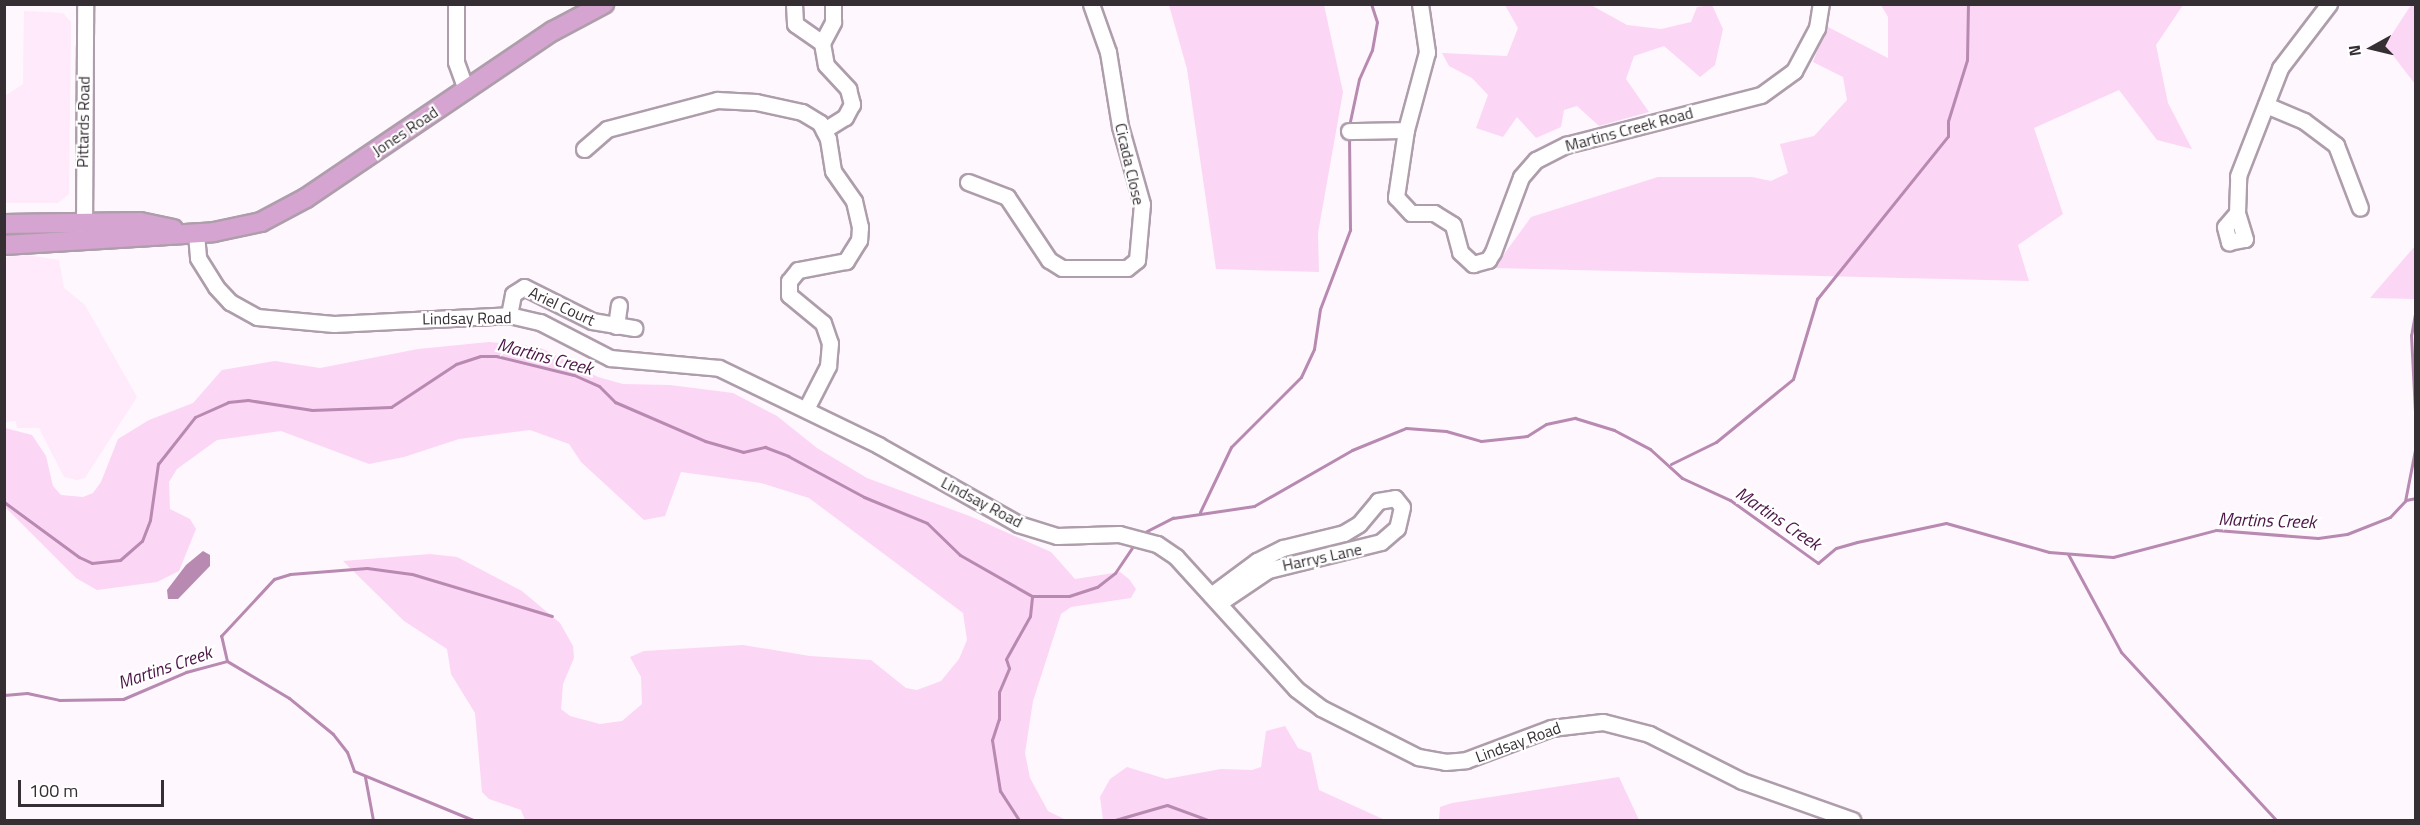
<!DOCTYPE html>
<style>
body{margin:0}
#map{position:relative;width:2420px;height:825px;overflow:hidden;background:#fef7fd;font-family:"Titillium Web",sans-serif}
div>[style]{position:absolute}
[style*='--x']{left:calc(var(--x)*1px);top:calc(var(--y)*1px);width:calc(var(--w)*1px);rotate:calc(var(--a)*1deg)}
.built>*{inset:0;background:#feeafa}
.green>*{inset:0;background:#fcd6f5}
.water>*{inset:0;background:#b889b1}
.stream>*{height:3px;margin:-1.5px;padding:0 1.5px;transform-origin:1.5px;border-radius:1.5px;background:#b889b1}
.roads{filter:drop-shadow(2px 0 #ae9dab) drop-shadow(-2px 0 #ae9dab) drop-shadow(0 2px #ae9dab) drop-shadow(0 -2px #ae9dab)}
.minor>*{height:15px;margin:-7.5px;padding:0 7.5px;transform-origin:7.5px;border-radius:7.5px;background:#fff}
.major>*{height:18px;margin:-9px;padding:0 9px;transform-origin:9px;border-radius:9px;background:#d6a4d0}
span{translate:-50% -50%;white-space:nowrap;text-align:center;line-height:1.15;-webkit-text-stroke:4.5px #fff;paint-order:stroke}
.street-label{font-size:16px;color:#352e33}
.water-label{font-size:18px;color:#4d1548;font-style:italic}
.frame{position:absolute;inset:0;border:6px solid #352e33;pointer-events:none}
.north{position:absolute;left:2342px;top:18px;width:60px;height:60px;-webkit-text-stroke:4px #fff;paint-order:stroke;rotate:262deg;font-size:16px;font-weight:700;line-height:24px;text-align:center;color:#352e33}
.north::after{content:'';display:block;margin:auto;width:21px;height:27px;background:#352e33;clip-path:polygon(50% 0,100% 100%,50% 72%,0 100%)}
.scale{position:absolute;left:18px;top:780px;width:146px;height:27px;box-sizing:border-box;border:3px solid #352e33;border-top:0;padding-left:8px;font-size:18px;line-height:21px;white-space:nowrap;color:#352e33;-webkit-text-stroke:4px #fff;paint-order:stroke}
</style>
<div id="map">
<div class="built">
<i style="clip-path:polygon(24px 11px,63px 13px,71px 22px,69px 194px,58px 203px,5px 203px,5px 96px,23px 84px)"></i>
<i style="clip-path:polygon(26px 255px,59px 260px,64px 288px,85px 305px,137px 397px,85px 478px,77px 480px,64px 477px,39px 428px,17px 428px,16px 421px,5px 422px,5px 257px)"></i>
</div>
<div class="green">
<i style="clip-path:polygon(1169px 5px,1324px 5px,1343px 92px,1318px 233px,1319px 272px,1216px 269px,1187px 69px)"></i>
<i style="clip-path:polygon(1505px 5px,1591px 5px,1627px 25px,1661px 29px,1691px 22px,1697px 7px,1712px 5px,1723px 29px,1715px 65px,1700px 77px,1664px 46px,1634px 56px,1626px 79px,1649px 112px,1599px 126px,1577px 106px,1564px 110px,1561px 127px,1536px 138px,1517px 117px,1503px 137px,1476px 128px,1488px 95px,1472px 78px,1449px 66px,1442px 53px,1507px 56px,1518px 28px)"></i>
<i style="clip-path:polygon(1881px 5px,2183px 5px,2156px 45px,2168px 103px,2192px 149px,2157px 140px,2119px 90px,2034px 128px,2063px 214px,2018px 245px,2029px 281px,1494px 268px,1531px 217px,1658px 177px,1752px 177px,1771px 181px,1788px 173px,1780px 144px,1814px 136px,1847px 100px,1843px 77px,1813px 62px,1826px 26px,1888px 58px,1888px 17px)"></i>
<i style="clip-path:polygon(2411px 5px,2415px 5px,2415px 84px,2385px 45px)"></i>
<i style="clip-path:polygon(2415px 246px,2415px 299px,2370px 298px)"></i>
<i style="clip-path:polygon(489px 342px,539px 347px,598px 377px,623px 384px,670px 385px,733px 393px,777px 416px,817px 448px,867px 478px,972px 517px,1051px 552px,1075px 579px,1120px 572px,1129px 579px,1136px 589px,1131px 598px,1071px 607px,1061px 614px,1033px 701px,1025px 753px,1030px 778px,1048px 811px,1066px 820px,525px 820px,521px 810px,489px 799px,482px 792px,475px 713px,451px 674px,447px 649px,404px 621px,343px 561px,430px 554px,457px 557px,522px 591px,560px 623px,573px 646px,574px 658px,563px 684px,561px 709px,570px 716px,600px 724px,622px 721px,642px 704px,641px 677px,630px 657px,644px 651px,743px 645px,810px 656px,871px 660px,906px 688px,917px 690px,941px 681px,959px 659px,967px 640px,963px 613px,809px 498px,761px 483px,681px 472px,665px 516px,644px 520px,581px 462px,569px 444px,530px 430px,459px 439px,404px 457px,369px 464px,281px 431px,217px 440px,177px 469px,169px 482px,170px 509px,190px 519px,196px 529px,179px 571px,157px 582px,97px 590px,76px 578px,5px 507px,5px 428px,32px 435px,46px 456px,53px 486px,61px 495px,83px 497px,93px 493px,101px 482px,118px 439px,149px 420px,193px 403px,222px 370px,275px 361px,320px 368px,418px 349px)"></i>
<i style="clip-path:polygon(1285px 726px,1298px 748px,1311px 753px,1319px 790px,1385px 820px,1103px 820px,1100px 797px,1110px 779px,1127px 767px,1166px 779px,1221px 769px,1252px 770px,1261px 767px,1266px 731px)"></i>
<i style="clip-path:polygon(1619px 777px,1639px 820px,1439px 820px,1440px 807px,1452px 803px)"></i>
</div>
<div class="water">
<i style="clip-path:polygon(203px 551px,210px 555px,210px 566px,178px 599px,168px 599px,167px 590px,186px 565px)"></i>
</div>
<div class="stream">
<i style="--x:1349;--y:126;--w:48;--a:-78"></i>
<i style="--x:1359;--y:79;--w:32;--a:-66"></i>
<i style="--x:1372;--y:50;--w:28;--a:-80"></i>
<i style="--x:1377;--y:22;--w:19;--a:-108"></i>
<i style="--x:2416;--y:308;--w:27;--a:100"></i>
<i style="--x:2411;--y:335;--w:97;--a:87"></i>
<i style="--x:1671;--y:464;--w:50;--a:-26.1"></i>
<i style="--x:1716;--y:442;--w:99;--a:-39.3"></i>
<i style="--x:1793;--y:379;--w:84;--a:-73.3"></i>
<i style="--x:1817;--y:299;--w:209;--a:-51.2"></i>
<i style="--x:1948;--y:136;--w:15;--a:-90"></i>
<i style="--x:1948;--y:121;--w:64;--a:-72.7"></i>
<i style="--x:1967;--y:60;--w:56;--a:-89"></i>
<i style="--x:2406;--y:500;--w:10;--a:-11"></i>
<i style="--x:4;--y:502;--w:93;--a:36.3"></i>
<i style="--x:79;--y:557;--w:14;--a:25"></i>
<i style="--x:92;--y:563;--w:28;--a:-6"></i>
<i style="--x:120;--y:560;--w:29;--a:-41"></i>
<i style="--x:142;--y:541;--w:22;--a:-69"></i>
<i style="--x:150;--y:520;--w:57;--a:-81.9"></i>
<i style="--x:158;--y:464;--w:60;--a:-51.8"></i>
<i style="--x:195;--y:417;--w:36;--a:-24"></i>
<i style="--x:228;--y:402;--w:20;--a:-6"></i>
<i style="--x:248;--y:400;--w:65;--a:8.9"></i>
<i style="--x:312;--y:410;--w:79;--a:-2.2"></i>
<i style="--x:391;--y:407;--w:78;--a:-33.5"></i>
<i style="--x:456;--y:364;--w:25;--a:-18"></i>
<i style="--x:480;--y:356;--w:16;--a:0"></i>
<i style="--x:496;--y:356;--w:80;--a:13.7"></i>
<i style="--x:574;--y:375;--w:27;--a:24"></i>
<i style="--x:599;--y:386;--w:23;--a:45"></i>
<i style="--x:615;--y:402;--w:98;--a:23.4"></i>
<i style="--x:705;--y:441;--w:40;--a:16"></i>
<i style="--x:743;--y:452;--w:23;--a:-13"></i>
<i style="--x:765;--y:447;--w:25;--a:21"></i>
<i style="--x:788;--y:456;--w:86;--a:28.3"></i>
<i style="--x:864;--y:497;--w:68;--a:22.4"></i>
<i style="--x:927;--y:523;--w:46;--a:44.1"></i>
<i style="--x:960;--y:555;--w:83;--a:29.7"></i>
<i style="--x:1032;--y:596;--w:37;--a:0"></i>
<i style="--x:1069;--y:596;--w:29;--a:-18"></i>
<i style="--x:1097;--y:587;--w:23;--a:-38"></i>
<i style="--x:1115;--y:573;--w:30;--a:-56"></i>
<i style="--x:1200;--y:512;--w:72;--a:-64.5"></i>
<i style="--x:1231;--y:447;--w:99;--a:-45"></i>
<i style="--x:1301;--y:377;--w:31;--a:-65"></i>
<i style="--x:1314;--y:349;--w:40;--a:-81.5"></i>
<i style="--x:1320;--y:309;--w:85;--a:-69.2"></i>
<i style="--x:1350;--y:230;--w:94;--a:-90.6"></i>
<i style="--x:1141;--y:534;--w:36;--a:-27"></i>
<i style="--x:1173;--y:518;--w:82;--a:-8.4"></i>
<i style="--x:1254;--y:506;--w:113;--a:-29.7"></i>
<i style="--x:1352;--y:450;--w:58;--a:-22.2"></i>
<i style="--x:1406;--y:428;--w:40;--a:4.3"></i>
<i style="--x:1446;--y:431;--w:36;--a:16"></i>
<i style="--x:1481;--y:441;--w:46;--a:-6.2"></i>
<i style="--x:1527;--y:436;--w:22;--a:-32"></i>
<i style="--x:1546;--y:424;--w:30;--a:-12"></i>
<i style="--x:1575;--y:418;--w:41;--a:17.1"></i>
<i style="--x:1614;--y:430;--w:41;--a:27.8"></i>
<i style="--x:1650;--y:449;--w:43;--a:42.2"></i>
<i style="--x:1682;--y:478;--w:53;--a:24.6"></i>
<i style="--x:1730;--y:500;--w:108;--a:35.6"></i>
<i style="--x:1818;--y:563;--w:23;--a:-40"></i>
<i style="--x:1836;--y:548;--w:22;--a:-16"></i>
<i style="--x:1857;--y:542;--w:91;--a:-12.1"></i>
<i style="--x:1946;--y:523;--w:107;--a:15.7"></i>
<i style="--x:2049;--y:552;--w:64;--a:4.5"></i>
<i style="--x:2113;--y:557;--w:106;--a:-14.7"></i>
<i style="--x:2216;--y:530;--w:102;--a:4.5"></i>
<i style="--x:2318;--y:538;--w:29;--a:-8"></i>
<i style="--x:2347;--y:534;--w:46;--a:-21.6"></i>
<i style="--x:2390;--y:517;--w:22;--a:-47"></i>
<i style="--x:2405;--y:501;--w:57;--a:-78.9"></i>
<i style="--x:2068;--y:554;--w:111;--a:61.6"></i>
<i style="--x:2121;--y:652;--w:229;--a:47.3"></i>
<i style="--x:4;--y:695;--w:23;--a:-5"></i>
<i style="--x:27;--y:693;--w:33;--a:12"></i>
<i style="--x:59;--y:700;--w:64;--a:-0.9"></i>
<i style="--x:123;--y:699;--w:69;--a:-23.2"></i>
<i style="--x:186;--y:672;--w:42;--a:-15"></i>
<i style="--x:365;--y:777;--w:44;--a:79.5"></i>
<i style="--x:473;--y:820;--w:129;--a:-157.6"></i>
<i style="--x:354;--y:771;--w:20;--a:-110"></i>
<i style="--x:347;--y:752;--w:23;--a:-128"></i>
<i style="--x:333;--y:734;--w:57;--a:-140.7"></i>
<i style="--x:289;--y:698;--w:72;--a:-149.2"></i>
<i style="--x:227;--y:661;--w:26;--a:-103"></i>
<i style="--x:221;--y:636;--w:78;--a:-47.1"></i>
<i style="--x:274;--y:579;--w:17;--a:-17"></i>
<i style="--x:290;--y:574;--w:77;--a:-4.5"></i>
<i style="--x:367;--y:568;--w:45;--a:7.6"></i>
<i style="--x:412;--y:574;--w:146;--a:16.7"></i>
<i style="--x:1019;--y:820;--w:35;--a:-123"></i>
<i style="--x:1000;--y:791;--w:52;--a:-98.9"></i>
<i style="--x:992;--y:740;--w:22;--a:-72"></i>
<i style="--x:999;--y:719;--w:27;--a:-90"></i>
<i style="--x:999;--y:692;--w:26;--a:-67"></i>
<i style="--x:1009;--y:668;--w:9;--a:-108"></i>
<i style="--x:1006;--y:659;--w:49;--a:-60.8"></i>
<i style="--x:1030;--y:616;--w:20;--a:-84"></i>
<i style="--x:1115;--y:820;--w:54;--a:-16.1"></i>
<i style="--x:1167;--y:805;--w:44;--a:20.1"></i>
</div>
<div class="roads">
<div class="minor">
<i style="--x:456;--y:4;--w:58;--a:90"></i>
<i style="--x:456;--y:62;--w:30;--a:70"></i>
<i style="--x:794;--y:4;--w:20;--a:87"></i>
<i style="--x:795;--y:24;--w:33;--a:35"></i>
<i style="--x:822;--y:43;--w:24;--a:-62"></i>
<i style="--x:833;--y:22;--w:18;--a:-90"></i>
<i style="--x:1420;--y:4;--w:49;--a:81.7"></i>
<i style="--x:1427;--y:52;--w:81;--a:105.1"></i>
<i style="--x:1406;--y:130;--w:68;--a:98.5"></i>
<i style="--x:1396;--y:197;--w:22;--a:47"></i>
<i style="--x:1411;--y:213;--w:23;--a:0"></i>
<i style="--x:1434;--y:213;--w:22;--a:32"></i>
<i style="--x:1453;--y:225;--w:28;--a:75"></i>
<i style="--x:1460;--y:252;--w:18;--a:43"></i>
<i style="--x:1473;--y:264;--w:16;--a:-15"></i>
<i style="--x:1488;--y:260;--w:9;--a:-58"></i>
<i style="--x:1493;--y:252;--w:80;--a:-69.5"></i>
<i style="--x:1521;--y:177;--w:23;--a:-49"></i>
<i style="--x:1536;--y:160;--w:34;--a:-27"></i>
<i style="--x:1566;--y:145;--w:201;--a:-14.4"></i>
<i style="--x:1761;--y:95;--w:41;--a:-36"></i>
<i style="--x:1794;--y:71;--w:49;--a:-61.9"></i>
<i style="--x:1817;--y:28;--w:24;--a:-81"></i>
<i style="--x:822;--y:43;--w:22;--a:80"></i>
<i style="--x:826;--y:65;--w:33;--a:47"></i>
<i style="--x:848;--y:89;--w:16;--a:75"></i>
<i style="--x:852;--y:104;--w:15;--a:118"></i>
<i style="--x:845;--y:117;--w:25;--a:148"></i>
<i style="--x:2266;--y:105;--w:41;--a:22.8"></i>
<i style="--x:2304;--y:121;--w:40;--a:37"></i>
<i style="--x:2336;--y:145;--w:67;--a:69.1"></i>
<i style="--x:1349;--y:131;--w:57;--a:-1"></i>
<i style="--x:584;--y:149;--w:30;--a:-41"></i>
<i style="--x:607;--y:129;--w:114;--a:-14.8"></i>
<i style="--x:717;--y:100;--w:39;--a:3"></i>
<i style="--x:756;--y:102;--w:47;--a:12.3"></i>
<i style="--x:802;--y:112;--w:21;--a:31"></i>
<i style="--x:820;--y:123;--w:18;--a:63"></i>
<i style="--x:828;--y:139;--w:32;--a:81"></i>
<i style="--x:833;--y:171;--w:37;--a:55"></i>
<i style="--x:854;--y:201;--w:27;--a:77"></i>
<i style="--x:860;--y:227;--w:13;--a:94"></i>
<i style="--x:859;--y:240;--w:25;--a:122"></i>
<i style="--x:846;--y:261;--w:49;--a:169.4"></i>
<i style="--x:798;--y:270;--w:14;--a:129"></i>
<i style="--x:789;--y:281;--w:14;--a:90"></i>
<i style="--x:789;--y:295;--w:44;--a:39.5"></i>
<i style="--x:823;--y:323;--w:21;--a:71"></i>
<i style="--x:830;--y:343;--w:23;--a:95"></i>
<i style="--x:828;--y:366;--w:48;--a:117.1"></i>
<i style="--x:968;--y:182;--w:42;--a:21"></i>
<i style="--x:1007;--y:197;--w:76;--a:56.3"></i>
<i style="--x:1049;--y:260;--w:15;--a:32"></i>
<i style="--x:1062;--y:268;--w:65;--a:0"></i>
<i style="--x:1127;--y:268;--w:13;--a:-39"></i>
<i style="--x:1137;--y:260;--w:56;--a:-84.9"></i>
<i style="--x:1142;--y:204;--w:81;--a:-105.8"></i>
<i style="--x:1120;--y:126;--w:75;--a:-99.2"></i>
<i style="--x:1108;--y:52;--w:51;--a:-109.5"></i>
<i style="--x:2237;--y:213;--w:18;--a:131"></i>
<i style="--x:2225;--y:227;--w:16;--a:75"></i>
<i style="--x:2229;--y:242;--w:16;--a:-11"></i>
<i style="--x:2245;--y:239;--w:27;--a:-107"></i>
<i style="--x:2237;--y:213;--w:37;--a:-88"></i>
<i style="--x:2238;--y:176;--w:116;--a:-68.7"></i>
<i style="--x:2280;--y:68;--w:81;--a:-52.6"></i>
<i style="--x:84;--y:232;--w:228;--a:-89.7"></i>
<i style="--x:196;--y:234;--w:24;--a:85"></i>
<i style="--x:198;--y:258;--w:34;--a:58"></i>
<i style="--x:216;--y:287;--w:21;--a:47"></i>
<i style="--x:230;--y:302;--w:31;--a:29"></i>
<i style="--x:257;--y:317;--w:77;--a:5.2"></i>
<i style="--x:334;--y:324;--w:175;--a:-2.9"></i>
<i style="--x:509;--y:315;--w:32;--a:13"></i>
<i style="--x:540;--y:322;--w:79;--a:27.2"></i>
<i style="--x:610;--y:358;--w:109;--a:5.2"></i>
<i style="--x:719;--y:368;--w:177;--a:25.8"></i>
<i style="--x:878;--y:445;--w:161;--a:29.4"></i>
<i style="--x:1018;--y:524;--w:41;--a:17.1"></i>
<i style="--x:1057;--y:536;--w:62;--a:-1.8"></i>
<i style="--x:1119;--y:534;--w:39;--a:15"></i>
<i style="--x:1157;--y:544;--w:23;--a:34"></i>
<i style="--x:1176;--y:557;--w:178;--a:47.7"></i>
<i style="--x:1296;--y:689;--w:31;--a:37"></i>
<i style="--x:1321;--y:708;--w:109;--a:26.8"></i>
<i style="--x:1418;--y:757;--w:27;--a:10"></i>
<i style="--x:1445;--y:762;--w:21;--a:-5"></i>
<i style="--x:1466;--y:760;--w:91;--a:-20.6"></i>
<i style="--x:1551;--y:728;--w:52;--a:-6.6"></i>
<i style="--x:1603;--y:722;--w:48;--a:14.6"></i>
<i style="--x:1649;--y:734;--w:104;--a:26.8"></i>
<i style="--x:1742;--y:781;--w:117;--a:19.5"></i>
<i style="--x:509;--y:315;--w:21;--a:-79"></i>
<i style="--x:513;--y:294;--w:13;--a:-32"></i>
<i style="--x:524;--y:287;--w:76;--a:26.6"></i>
<i style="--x:592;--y:321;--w:43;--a:9.5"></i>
<i style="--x:616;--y:326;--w:21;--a:-82"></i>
<i style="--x:1211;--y:595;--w:57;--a:-36.5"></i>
<i style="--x:1257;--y:561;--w:29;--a:-27"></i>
<i style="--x:1283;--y:548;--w:63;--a:-13.8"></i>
<i style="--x:1344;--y:533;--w:17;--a:-31"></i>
<i style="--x:1359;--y:524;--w:30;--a:-50"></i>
<i style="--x:1378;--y:501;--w:17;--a:-10"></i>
<i style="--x:1395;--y:498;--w:11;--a:52"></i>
<i style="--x:1402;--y:507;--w:22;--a:103"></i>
<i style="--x:1397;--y:528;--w:21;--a:139"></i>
<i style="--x:1381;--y:542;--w:116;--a:166.1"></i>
<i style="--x:1268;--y:570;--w:59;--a:146"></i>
</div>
<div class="major">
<i style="--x:4;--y:224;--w:136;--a:-0.8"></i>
<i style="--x:140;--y:222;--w:34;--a:12"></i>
<i style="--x:4;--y:245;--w:210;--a:-3.5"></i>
<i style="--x:214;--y:232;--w:48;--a:-12"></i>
<i style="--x:261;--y:222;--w:51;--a:-28.1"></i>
<i style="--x:306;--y:198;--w:298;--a:-34.1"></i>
<i style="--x:553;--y:31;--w:58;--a:-27.9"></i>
</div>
</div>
<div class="street-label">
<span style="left:83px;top:122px;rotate:-89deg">Pittards Road</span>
<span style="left:1629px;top:129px;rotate:-15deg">Martins Creek Road</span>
<span style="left:405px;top:131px;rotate:-34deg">Jones Road</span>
<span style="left:1130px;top:164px;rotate:77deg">Cicada Close</span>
<span style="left:562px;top:306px;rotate:25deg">Ariel Court</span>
<span style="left:467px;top:318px;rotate:-1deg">Lindsay Road</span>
<span style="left:982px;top:502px;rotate:28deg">Lindsay Road</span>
<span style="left:1322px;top:557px;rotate:-12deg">Harrys Lane</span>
<span style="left:1518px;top:742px;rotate:-20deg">Lindsay Road</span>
</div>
<div class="water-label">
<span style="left:545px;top:357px;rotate:15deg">Martins Creek</span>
<span style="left:1778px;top:519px;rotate:34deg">Martins Creek</span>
<span style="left:2267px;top:521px;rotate:2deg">Martins Creek</span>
<span style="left:165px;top:668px;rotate:-19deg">Martins Creek</span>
</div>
<div class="frame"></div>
<div class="north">N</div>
<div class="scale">100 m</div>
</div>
